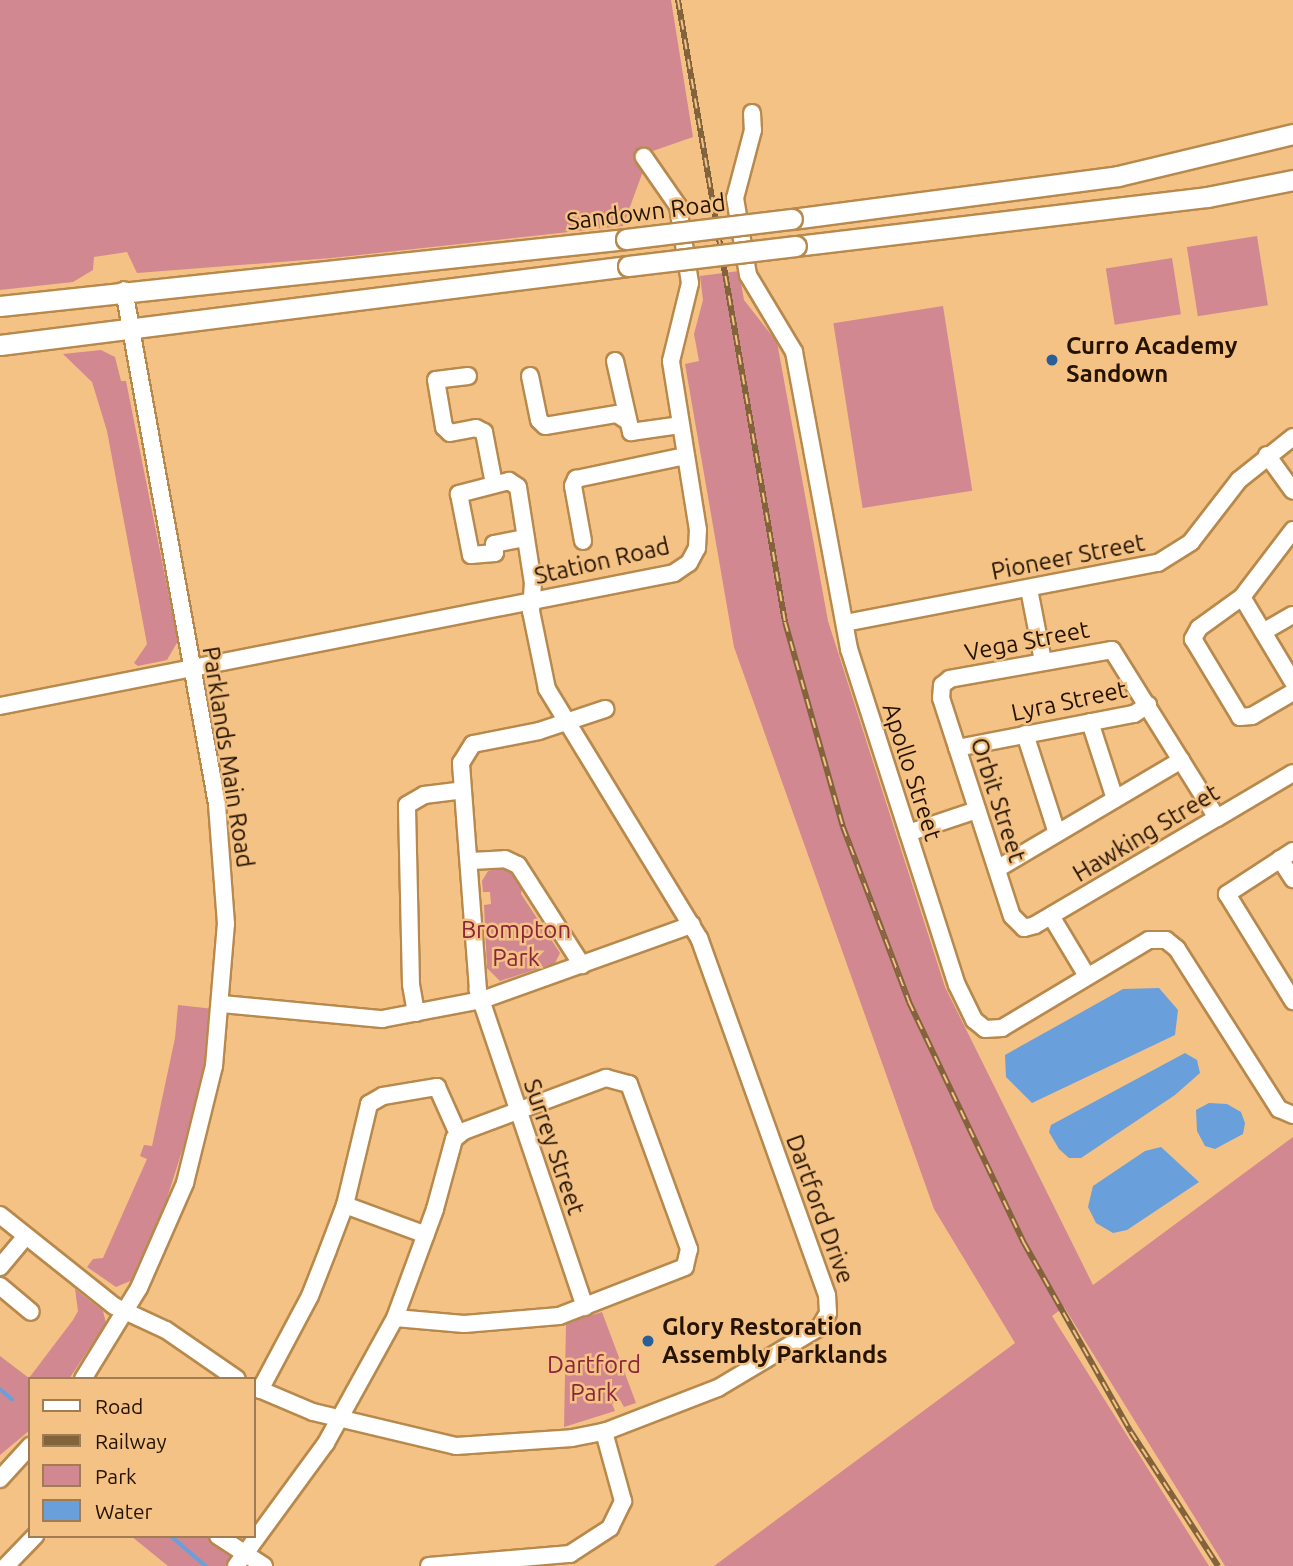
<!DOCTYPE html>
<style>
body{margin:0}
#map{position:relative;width:1293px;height:1566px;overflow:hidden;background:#f4c285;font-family:Ubuntu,sans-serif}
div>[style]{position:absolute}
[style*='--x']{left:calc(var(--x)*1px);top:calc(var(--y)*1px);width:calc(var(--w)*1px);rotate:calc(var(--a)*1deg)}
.green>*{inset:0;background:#d28891;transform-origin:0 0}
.water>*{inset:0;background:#699fda}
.stream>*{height:3.5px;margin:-1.75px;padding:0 1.75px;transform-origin:1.75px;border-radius:1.75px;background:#699fda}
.roads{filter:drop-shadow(2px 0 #b8894c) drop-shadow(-2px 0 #b8894c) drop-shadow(0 2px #b8894c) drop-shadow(0 -2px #b8894c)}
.minor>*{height:16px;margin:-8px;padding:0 8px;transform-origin:8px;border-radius:8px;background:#fff}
.major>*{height:19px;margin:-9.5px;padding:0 9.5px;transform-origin:9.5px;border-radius:9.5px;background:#fff}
.rail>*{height:6px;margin-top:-3px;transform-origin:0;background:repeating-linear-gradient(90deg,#f4c285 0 10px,#83633c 0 20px);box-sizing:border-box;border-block:2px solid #83633c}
.bridges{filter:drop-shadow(2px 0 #b8894c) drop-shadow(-2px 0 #b8894c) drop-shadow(0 2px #b8894c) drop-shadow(0 -2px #b8894c)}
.major-bridge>*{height:19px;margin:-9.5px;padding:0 9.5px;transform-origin:9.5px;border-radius:9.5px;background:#fff}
.dots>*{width:19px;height:19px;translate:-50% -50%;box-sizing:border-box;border:4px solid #f4c285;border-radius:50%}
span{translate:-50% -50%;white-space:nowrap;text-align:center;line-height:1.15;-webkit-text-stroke:5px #f4c285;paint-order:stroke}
.street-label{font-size:24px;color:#251300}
.poi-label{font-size:24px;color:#251300;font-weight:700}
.left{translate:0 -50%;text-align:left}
.park-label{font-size:24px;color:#89253c}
.legend{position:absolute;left:28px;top:1377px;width:228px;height:161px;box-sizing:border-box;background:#f4c285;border:2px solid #a17c50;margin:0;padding:9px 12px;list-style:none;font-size:21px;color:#251300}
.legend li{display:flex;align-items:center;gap:14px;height:35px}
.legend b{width:35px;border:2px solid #a17c50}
</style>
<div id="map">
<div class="green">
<i style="clip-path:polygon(0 0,671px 0,693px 137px,650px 152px,623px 226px,332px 258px,137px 273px,127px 252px,94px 257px,93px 270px,73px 282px,0 290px)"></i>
<i style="left:1257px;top:236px;width:70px;height:71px;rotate:81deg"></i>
<i style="left:1172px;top:258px;width:57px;height:67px;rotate:81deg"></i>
<i style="clip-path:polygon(739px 271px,744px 300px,777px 342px,828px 621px,945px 987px,1093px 1285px,1293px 1137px,1293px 1566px,1225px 1566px,1064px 1307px,1052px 1316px,1209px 1566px,714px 1566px,1015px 1343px,934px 1209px,734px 647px,685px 364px,699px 361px,694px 334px,703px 300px,700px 276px)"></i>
<i style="left:943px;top:306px;width:187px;height:111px;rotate:81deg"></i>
<i style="clip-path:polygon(101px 350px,115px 357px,121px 381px,126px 381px,178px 641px,167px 660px,138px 666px,134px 663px,147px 644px,107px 431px,92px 382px,63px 354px)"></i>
<i style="clip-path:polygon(502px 867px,510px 870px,522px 888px,521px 894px,560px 953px,555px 963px,500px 981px,487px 968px,484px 905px,491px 904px,490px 892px,483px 892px,482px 881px,488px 871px)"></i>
<i style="clip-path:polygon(178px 1005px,214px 1009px,201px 1091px,157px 1230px,135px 1279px,116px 1287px,87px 1267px,93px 1259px,103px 1258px,147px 1159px,140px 1156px,144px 1145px,152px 1146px,175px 1038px)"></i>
<i style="clip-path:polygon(75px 1289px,103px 1311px,106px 1323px,69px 1379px,30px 1379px,30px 1430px,0 1455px,0 1356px,29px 1378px,73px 1320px,78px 1311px)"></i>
<i style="clip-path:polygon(602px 1312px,636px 1403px,624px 1407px,620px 1400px,612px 1404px,615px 1411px,564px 1427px,566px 1323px)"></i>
<i style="clip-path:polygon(131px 1536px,209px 1536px,231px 1557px,225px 1566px,168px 1566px)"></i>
</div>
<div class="water">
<i style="clip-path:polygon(1159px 988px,1178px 1010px,1175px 1035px,1032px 1103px,1006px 1077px,1005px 1055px,1123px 989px)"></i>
<i style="clip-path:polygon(1185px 1053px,1197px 1060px,1200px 1073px,1175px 1095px,1081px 1158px,1069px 1158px,1059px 1149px,1049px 1132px,1051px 1125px)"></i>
<i style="clip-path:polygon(1209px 1103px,1227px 1104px,1241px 1112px,1245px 1123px,1243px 1134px,1215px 1149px,1205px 1146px,1197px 1131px,1196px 1110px)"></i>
<i style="clip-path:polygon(1161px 1147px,1199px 1182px,1127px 1230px,1113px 1233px,1096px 1223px,1088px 1207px,1093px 1186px,1145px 1151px)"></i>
</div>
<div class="stream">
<i style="--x:0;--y:1389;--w:16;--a:40"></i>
<i style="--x:171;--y:1536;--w:46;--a:40.6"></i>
</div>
<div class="roads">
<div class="minor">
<i style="--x:752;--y:113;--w:17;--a:87"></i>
<i style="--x:753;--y:130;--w:70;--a:104.8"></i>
<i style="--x:735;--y:198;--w:78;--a:80.4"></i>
<i style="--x:748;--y:275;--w:90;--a:59.1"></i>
<i style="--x:794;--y:352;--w:302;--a:79.5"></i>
<i style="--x:849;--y:649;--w:353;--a:72.2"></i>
<i style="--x:957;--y:985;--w:39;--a:64"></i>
<i style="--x:974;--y:1020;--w:14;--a:39"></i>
<i style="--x:985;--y:1029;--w:17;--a:-3"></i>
<i style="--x:1002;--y:1028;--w:171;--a:-30.9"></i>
<i style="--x:1149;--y:940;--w:17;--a:0"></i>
<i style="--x:1166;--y:940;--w:14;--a:39"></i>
<i style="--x:1177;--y:949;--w:190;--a:57.5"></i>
<i style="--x:1279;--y:1109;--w:15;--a:23"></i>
<i style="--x:615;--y:361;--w:73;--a:77.3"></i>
<i style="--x:631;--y:432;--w:49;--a:-8.1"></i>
<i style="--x:468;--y:376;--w:32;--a:173"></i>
<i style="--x:436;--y:380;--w:48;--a:80.3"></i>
<i style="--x:444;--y:427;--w:8;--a:45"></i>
<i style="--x:450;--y:433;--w:26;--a:-11"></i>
<i style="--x:476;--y:428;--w:9;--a:27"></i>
<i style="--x:484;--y:432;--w:53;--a:79.1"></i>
<i style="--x:530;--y:376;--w:45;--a:78.4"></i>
<i style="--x:539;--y:420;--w:8;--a:45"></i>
<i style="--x:545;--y:426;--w:73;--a:-9.5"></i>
<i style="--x:617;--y:414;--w:11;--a:34"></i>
<i style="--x:1267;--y:455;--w:44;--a:54.2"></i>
<i style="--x:1293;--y:530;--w:84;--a:127.3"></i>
<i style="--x:1242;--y:597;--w:53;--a:144.2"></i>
<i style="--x:1199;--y:628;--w:13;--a:119"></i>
<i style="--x:1193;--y:639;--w:91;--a:58.9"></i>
<i style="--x:1240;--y:717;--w:12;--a:-5"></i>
<i style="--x:1252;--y:716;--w:48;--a:-30.3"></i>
<i style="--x:583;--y:541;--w:56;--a:-100.3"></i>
<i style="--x:573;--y:486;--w:8;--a:-67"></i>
<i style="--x:576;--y:479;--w:111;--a:-11.9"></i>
<i style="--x:1029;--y:589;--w:73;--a:79"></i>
<i style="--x:1242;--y:597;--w:99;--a:59"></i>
<i style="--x:845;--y:623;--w:319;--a:-10.9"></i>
<i style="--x:1158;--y:563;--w:39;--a:-32"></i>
<i style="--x:1191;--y:542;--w:78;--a:-52.3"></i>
<i style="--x:1239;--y:480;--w:69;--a:-38.5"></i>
<i style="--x:1263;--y:632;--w:34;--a:-30"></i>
<i style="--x:0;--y:706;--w:687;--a:-11.16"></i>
<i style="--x:674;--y:573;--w:18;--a:-34"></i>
<i style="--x:689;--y:563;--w:17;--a:-62"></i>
<i style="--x:697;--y:548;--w:18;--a:-87"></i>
<i style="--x:698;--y:530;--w:171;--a:-99.1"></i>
<i style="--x:671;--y:361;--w:80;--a:-76.3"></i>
<i style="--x:690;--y:283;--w:78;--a:-98.9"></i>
<i style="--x:678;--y:206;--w:60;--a:-124.8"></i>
<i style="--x:1090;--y:722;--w:81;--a:72"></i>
<i style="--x:1025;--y:734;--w:104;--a:72.1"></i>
<i style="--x:957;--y:748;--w:180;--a:-10.9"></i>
<i style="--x:1134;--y:714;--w:17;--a:-33"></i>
<i style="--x:1217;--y:818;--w:198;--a:-122"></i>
<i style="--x:1112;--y:650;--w:165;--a:169.9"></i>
<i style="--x:950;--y:679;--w:10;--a:143"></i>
<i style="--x:942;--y:685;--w:13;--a:94"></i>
<i style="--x:941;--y:698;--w:229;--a:72"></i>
<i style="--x:1012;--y:916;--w:17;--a:45"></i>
<i style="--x:1024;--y:928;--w:11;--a:-15"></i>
<i style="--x:1035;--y:925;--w:211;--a:-30.5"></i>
<i style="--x:1217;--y:818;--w:88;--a:-30.6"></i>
<i style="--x:908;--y:833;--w:73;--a:-18.4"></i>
<i style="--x:1293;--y:851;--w:79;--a:146.9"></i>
<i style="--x:1227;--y:894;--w:126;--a:58.3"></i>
<i style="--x:1280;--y:859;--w:24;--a:57"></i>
<i style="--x:471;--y:861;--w:34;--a:-3"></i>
<i style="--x:505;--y:859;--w:14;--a:25"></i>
<i style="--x:518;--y:865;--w:119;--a:57.4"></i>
<i style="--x:997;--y:869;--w:214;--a:-30.6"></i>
<i style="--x:1051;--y:916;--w:70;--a:59"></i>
<i style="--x:222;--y:1004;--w:161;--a:5.4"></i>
<i style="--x:382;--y:1019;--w:102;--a:-10.8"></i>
<i style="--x:482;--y:1000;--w:223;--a:-19.7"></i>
<i style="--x:416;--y:1013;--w:29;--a:-100"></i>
<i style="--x:411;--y:984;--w:179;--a:-91.3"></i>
<i style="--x:407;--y:805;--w:20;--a:-30"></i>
<i style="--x:424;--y:795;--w:39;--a:-7"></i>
<i style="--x:345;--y:1205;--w:86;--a:20.3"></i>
<i style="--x:0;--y:1215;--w:146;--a:38.6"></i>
<i style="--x:114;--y:1306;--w:57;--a:24.8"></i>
<i style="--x:166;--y:1330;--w:86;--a:34.6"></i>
<i style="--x:0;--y:1267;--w:40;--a:-50"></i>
<i style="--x:0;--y:1286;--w:40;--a:40"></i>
<i style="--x:585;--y:1307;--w:335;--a:-108.7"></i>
<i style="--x:478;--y:990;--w:228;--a:-94.3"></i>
<i style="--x:461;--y:763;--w:22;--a:-58"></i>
<i style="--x:473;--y:744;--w:67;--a:-11.1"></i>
<i style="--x:539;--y:731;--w:70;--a:-18.4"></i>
<i style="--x:83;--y:1379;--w:107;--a:-58.4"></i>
<i style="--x:139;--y:1288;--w:115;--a:-66.3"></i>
<i style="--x:185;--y:1183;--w:121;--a:-76.1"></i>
<i style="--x:214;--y:1066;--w:143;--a:-85.2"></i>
<i style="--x:226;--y:924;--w:120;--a:-94.3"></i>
<i style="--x:217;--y:804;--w:522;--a:-100.26"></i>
<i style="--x:254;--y:1387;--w:64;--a:23"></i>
<i style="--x:313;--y:1412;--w:147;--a:13.4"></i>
<i style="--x:456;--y:1446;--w:116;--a:-3.9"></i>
<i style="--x:572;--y:1438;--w:33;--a:-11"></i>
<i style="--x:604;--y:1432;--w:122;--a:-21.1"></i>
<i style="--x:718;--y:1388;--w:119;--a:-30.9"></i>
<i style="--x:820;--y:1327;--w:16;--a:-60"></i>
<i style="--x:828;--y:1313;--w:18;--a:-93"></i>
<i style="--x:827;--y:1295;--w:379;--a:-109.7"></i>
<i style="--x:699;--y:938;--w:292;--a:-121.4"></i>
<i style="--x:547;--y:689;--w:80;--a:-101.6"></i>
<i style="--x:531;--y:611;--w:28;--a:-86"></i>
<i style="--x:533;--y:583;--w:97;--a:-98.9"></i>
<i style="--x:518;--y:487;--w:11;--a:-146"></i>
<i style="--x:509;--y:481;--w:52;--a:165.4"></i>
<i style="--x:459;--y:494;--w:62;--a:78.9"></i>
<i style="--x:471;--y:555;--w:24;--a:-5"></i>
<i style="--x:495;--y:553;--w:9;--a:-96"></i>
<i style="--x:494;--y:544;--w:32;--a:-11"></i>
<i style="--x:260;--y:1390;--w:106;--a:-62"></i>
<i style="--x:310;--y:1296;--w:49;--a:-68.6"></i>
<i style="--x:328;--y:1250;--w:48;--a:-69.3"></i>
<i style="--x:345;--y:1205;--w:104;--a:-76.6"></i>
<i style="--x:369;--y:1104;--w:16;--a:-30"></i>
<i style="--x:383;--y:1096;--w:55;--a:-9.5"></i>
<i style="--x:437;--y:1087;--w:51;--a:65.9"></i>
<i style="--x:0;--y:1479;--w:45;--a:-47.7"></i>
<i style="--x:218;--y:1536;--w:55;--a:33.1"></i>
<i style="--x:6;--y:1566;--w:42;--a:-46"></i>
<i style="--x:236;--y:1566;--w:152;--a:-53.8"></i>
<i style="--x:326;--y:1443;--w:143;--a:-61.1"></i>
<i style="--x:395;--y:1318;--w:116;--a:-69.8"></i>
<i style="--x:435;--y:1209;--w:73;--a:-74.8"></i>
<i style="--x:454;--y:1139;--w:13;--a:-39"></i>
<i style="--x:464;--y:1131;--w:152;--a:-20.5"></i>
<i style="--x:606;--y:1078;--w:24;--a:15"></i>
<i style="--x:629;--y:1084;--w:176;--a:70"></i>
<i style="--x:689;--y:1249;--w:18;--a:103"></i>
<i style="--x:685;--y:1267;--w:135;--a:158.7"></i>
<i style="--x:559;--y:1316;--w:95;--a:175.2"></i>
<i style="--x:464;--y:1324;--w:69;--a:-175"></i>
<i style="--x:429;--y:1566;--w:142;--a:-4.9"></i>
<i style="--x:570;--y:1554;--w:48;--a:-33"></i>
<i style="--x:610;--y:1528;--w:30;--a:-64"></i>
<i style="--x:623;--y:1501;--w:72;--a:-105.4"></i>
</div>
<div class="major">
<i style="--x:792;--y:219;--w:329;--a:-7.5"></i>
<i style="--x:1118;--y:176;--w:180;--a:-13.5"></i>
<i style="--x:796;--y:246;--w:414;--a:-6.8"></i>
<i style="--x:1207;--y:197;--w:88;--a:-11.2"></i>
<i style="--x:0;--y:306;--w:630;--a:-6.11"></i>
<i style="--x:0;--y:345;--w:633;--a:-7.17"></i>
</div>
</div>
<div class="rail">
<i style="--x:678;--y:0;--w:631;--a:80.24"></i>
<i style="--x:785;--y:622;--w:213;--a:74.2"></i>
<i style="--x:843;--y:827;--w:187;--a:69.3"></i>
<i style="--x:909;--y:1002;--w:267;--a:64.5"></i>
<i style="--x:1024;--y:1243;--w:217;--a:60.5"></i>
<i style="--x:1131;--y:1432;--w:160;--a:57"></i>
</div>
<div class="bridges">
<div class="major-bridge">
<i style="--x:626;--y:239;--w:167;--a:-6.9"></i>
<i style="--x:628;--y:266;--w:169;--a:-6.8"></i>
</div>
</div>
<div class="dots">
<i style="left:1052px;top:360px;background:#285f98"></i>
<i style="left:648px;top:1341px;background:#285f98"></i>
</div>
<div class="street-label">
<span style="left:646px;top:212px;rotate:-7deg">Sandown Road</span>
<span style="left:1068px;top:557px;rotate:-11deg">Pioneer Street</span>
<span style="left:602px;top:561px;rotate:-13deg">Station Road</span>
<span style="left:1027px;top:641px;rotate:-11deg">Vega Street</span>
<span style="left:1069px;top:701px;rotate:-12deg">Lyra Street</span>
<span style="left:228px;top:757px;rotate:81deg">Parklands Main Road</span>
<span style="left:912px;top:772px;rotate:72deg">Apollo Street</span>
<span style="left:998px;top:800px;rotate:72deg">Orbit Street</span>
<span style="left:1146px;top:833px;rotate:-31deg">Hawking Street</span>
<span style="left:554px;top:1147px;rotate:71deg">Surrey Street</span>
<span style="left:820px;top:1209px;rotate:70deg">Dartford Drive</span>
</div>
<div class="poi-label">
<span class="left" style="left:1066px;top:360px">Curro Academy<br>Sandown</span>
<span class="left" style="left:662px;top:1341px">Glory Restoration<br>Assembly Parklands</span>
</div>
<div class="park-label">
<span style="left:516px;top:944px">Brompton<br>Park</span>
<span style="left:594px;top:1379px">Dartford<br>Park</span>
</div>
<ul class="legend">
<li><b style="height:9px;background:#fff"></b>Road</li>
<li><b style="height:9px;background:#83633c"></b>Railway</li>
<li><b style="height:19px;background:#d28891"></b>Park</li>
<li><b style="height:19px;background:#699fda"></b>Water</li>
</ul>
</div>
